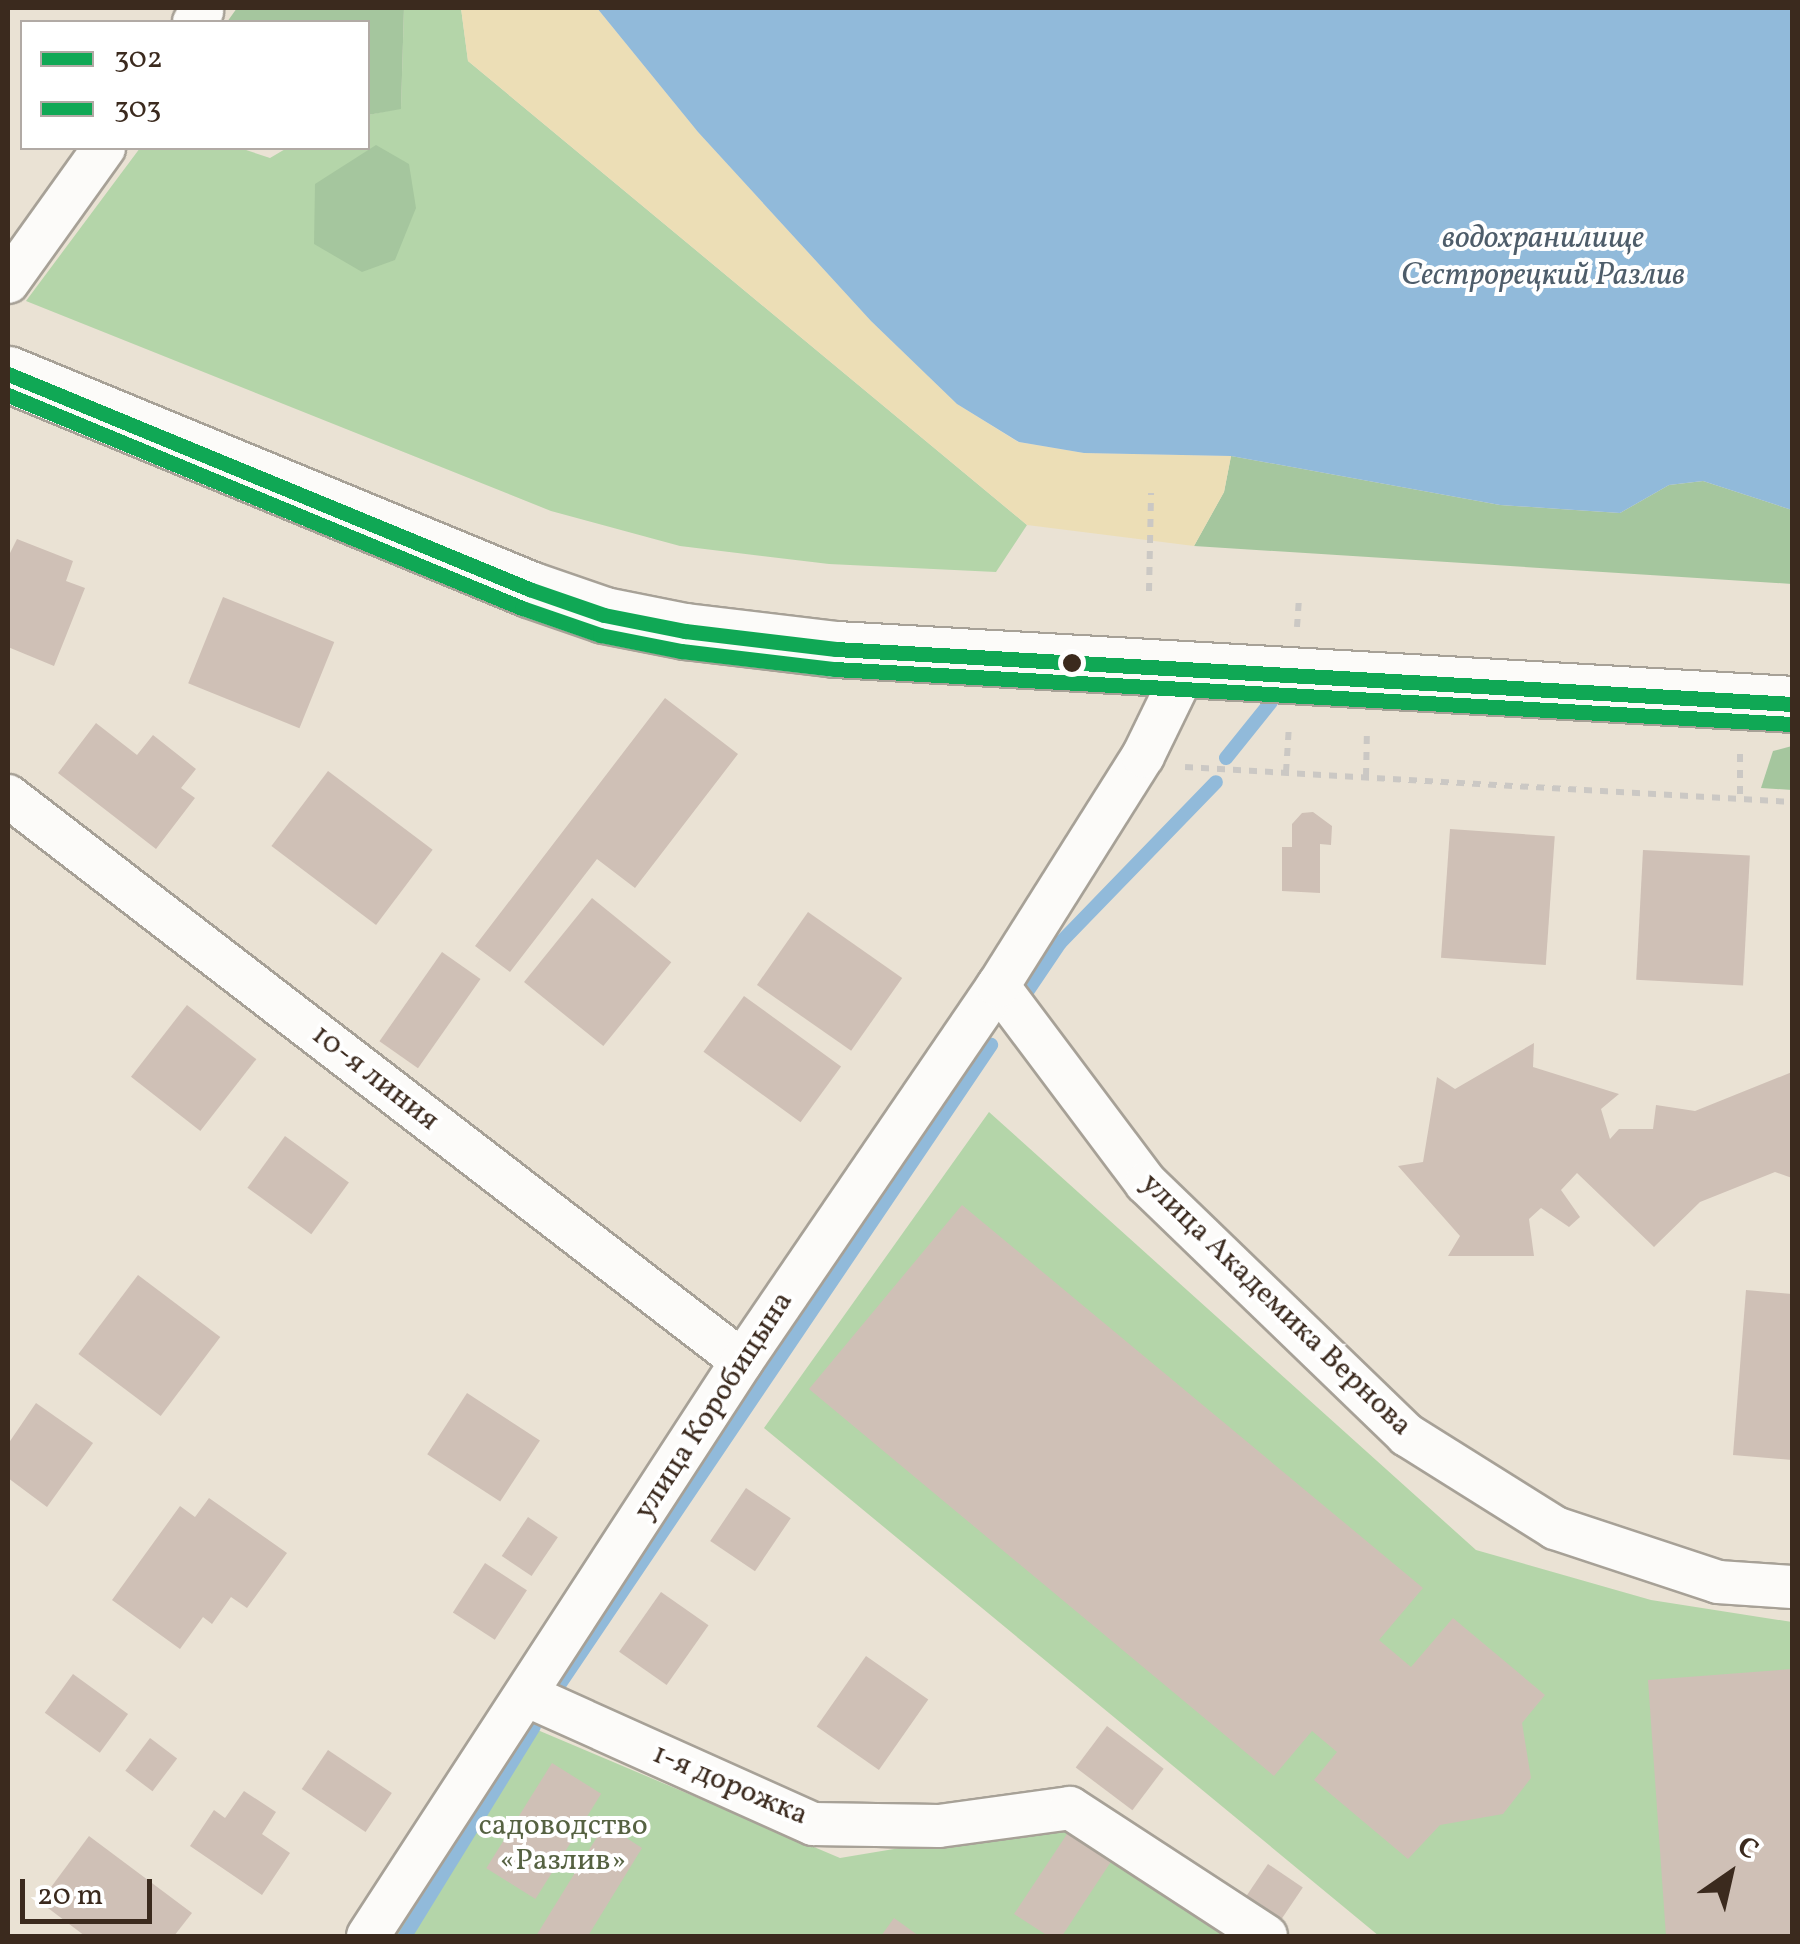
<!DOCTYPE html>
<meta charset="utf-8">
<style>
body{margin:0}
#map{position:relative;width:1800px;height:1944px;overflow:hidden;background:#eae2d4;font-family:Vollkorn,serif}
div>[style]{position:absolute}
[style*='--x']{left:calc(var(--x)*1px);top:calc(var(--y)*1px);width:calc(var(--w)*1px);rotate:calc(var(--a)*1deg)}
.green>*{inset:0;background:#b4d5a9}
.forest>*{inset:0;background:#a5c69e}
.sand>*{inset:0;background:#ecdeb6}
.water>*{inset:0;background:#91bada}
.stream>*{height:14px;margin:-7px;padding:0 7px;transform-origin:7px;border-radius:7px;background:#91bada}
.building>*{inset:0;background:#cfc0b6;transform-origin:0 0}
.path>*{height:6px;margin-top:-3px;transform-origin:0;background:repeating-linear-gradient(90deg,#cbc8c4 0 8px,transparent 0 16px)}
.roads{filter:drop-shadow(2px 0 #a7a197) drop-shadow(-2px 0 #a7a197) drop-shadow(0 2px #a7a197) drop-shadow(0 -2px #a7a197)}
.street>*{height:42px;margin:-21px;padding:0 21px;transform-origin:21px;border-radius:21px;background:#fcfbf9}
.secondary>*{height:55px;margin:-27.5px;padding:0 27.5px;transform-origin:27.5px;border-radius:27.5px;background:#fcfbf9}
.bus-1>*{height:15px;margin:-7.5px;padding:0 7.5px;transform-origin:7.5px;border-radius:7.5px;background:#10a855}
.bus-2>*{height:15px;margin:-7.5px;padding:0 7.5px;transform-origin:7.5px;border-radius:7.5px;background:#10a855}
.dots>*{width:28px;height:28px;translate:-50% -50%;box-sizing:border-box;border:5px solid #fff;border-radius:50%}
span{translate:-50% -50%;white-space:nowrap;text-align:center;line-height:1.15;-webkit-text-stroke:8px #fff;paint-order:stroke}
.street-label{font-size:30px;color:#3b2a1e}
.park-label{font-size:30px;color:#566242}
.water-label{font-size:32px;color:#4e5d6a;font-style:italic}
.frame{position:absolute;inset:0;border:10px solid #3b2a1e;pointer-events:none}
.legend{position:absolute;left:20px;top:20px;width:350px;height:130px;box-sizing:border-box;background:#fff;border:2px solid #b1aaa5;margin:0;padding:12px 18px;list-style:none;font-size:30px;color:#3b2a1e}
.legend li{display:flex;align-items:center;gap:20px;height:50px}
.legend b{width:50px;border:2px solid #b1aaa5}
.north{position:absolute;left:1680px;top:1824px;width:100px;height:100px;-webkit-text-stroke:8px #fff;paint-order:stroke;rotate:34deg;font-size:28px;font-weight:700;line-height:40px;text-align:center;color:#3b2a1e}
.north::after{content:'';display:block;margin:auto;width:35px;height:45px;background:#3b2a1e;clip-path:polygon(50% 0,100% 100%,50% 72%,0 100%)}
.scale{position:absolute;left:20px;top:1879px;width:132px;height:45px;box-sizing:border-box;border:5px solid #3b2a1e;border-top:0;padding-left:12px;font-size:30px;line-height:35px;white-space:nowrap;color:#3b2a1e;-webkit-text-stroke:8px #fff;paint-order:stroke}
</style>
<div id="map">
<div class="green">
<i style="clip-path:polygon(404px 8px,461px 8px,468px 61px,1027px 525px,996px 572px,829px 564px,680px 546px,551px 511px,26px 301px,140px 148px,240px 148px,270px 158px,287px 148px,368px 148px,368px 115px,401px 108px)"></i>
<i style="clip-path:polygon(989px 1112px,1476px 1550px,1651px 1600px,1792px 1622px,1792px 1936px,1379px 1936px,764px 1428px)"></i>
<i style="clip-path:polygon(521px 1723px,840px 1858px,1074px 1819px,1238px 1936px,391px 1936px)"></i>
</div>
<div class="forest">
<i style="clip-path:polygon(237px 8px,404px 8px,401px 109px,368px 115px,368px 22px,227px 22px)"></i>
<i style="clip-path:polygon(376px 145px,409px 164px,416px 208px,395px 260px,362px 272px,314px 244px,315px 184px)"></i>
<i style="clip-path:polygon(1231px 456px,1500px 505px,1620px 513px,1669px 485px,1703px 481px,1792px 510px,1792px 584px,1194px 546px,1224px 492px)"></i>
<i style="clip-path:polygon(1792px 746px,1792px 790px,1761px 788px,1773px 751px)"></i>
</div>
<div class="sand">
<i style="clip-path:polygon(461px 8px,597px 8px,698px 132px,871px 321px,957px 404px,1018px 442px,1084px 453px,1231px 456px,1224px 492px,1194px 546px,1027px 525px,468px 61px)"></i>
</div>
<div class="water">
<i style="clip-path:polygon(597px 8px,1792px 8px,1792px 510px,1703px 481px,1669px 485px,1620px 513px,1500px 505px,1231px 456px,1084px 453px,1019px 442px,957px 404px,871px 321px,698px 132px)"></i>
</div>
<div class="stream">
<i style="--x:1226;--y:758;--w:72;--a:-51.2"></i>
<i style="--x:1018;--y:1005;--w:75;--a:-55.9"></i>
<i style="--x:1060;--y:943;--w:224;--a:-45.9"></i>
<i style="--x:557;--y:1688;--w:776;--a:-55.98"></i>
<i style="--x:405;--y:1936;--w:246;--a:-58.4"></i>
</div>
<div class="building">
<i style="clip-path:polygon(17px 539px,73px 561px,66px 581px,85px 588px,54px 666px,8px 647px,8px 557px)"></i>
<i style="left:223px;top:597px;width:120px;height:93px;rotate:22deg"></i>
<i style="clip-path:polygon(665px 698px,738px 754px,635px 888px,597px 859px,510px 972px,475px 946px)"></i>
<i style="clip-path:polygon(96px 723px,137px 755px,153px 735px,196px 769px,181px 788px,195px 798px,156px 849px,58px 773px)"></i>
<i style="left:328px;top:771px;width:131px;height:94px;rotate:37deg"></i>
<i style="clip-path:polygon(1313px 812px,1332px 826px,1331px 845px,1320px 844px,1320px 893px,1282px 891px,1282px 847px,1292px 847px,1292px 824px,1302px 813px)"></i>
<i style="left:1450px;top:829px;width:105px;height:129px;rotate:4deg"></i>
<i style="left:1643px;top:850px;width:107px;height:130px;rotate:3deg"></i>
<i style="left:592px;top:898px;width:102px;height:108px;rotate:39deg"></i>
<i style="left:808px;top:912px;width:115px;height:89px;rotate:35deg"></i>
<i style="left:442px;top:952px;width:47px;height:109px;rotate:35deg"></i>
<i style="left:744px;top:996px;width:120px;height:69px;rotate:36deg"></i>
<i style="left:187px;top:1005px;width:88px;height:91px;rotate:38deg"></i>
<i style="clip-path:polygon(1534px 1043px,1533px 1067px,1619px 1094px,1601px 1109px,1610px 1139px,1619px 1129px,1653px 1129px,1656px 1105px,1695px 1111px,1792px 1072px,1792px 1178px,1775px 1172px,1700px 1202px,1654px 1247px,1577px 1173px,1561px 1190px,1580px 1217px,1569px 1227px,1541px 1208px,1529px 1219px,1534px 1256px,1448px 1256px,1460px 1236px,1398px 1166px,1423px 1162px,1437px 1077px,1455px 1089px)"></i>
<i style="left:285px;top:1136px;width:79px;height:64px;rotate:36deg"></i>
<i style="clip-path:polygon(962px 1205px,1423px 1588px,1379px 1640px,1411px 1667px,1453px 1618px,1545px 1695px,1522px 1723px,1531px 1778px,1503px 1814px,1440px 1825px,1408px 1859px,1314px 1780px,1337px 1752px,1312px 1731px,1274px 1776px,809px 1389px)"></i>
<i style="left:138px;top:1275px;width:103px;height:99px;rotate:37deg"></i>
<i style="clip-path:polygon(1746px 1290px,1792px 1294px,1792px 1460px,1733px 1455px)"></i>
<i style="left:467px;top:1393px;width:87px;height:73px;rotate:33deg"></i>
<i style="clip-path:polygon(36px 1403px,93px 1443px,47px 1507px,8px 1478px,8px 1444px)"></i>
<i style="left:746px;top:1488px;width:54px;height:64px;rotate:34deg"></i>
<i style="clip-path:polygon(209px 1498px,287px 1553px,247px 1608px,231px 1597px,212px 1624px,203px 1617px,180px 1649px,112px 1600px,180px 1506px,195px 1517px)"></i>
<i style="left:528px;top:1517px;width:36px;height:47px;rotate:34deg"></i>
<i style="left:485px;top:1563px;width:50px;height:59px;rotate:33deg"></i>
<i style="left:661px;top:1592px;width:58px;height:73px;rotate:35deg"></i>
<i style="left:866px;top:1656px;width:76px;height:86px;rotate:35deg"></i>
<i style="clip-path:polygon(1792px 1669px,1792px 1936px,1666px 1936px,1648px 1680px)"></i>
<i style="left:73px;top:1674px;width:68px;height:48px;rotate:36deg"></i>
<i style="left:1107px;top:1726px;width:71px;height:52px;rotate:37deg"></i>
<i style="left:150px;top:1738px;width:34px;height:41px;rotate:37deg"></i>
<i style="left:328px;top:1750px;width:77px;height:47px;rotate:34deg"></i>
<i style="left:552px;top:1763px;width:58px;height:124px;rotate:32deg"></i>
<i style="clip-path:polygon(244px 1791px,276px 1812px,262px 1834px,290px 1853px,262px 1895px,190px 1846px,214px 1810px,225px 1818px)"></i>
<i style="clip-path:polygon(605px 1824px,642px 1848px,588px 1936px,536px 1936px)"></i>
<i style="clip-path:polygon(1073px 1825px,1116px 1854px,1062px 1936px,1048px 1936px,1014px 1914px)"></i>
<i style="clip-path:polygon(89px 1836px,192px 1913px,174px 1936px,85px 1936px,40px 1902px)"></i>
<i style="left:1268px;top:1864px;width:42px;height:48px;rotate:34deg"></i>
<i style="clip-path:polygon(894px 1918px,919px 1936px,881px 1936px)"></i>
</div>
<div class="path">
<i style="--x:1149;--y:591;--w:98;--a:-88.8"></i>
<i style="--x:1297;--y:627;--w:29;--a:-86"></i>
<i style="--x:1740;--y:754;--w:45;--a:90"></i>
<i style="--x:1185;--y:767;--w:608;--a:3.3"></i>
<i style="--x:1286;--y:772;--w:47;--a:-86.3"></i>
<i style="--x:1366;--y:776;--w:47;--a:-88.8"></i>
</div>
<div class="roads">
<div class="street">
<i style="--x:194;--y:22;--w:14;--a:-54"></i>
<i style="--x:8;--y:282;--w:165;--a:-54.4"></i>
<i style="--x:8;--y:796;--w:926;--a:37.59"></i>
<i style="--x:998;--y:986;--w:246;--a:53.1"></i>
<i style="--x:1146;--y:1183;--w:363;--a:44"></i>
<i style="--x:1407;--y:1435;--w:175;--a:32.1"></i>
<i style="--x:1555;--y:1528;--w:172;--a:18.3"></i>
<i style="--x:1718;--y:1582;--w:74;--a:3.9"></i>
<i style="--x:526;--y:1695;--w:315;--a:24.2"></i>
<i style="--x:813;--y:1824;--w:126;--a:0.9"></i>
<i style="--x:939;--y:1826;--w:132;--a:-7.8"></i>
<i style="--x:1070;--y:1808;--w:234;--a:33.1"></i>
<i style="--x:368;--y:1936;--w:686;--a:-56.96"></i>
<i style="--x:742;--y:1361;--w:454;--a:-55.7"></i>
<i style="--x:998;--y:986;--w:272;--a:-57.8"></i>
<i style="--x:1143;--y:756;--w:96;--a:-64"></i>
</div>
<div class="secondary">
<i style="--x:8;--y:374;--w:564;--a:22.42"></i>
<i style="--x:529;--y:589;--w:79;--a:19.1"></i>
<i style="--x:604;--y:615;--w:83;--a:11.2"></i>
<i style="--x:685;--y:631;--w:152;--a:6.8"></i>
<i style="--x:836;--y:649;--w:958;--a:3.29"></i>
</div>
</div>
<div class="bus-1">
<i style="--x:8;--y:374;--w:564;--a:22.42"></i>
<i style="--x:529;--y:589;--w:79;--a:19.1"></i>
<i style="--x:604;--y:615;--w:83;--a:11.2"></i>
<i style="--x:685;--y:631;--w:152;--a:6.8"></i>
<i style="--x:836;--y:649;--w:958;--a:3.29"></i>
</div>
<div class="bus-2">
<i style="--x:8;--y:395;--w:556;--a:22.51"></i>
<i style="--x:522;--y:608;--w:83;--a:19.1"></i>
<i style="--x:600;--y:635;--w:83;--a:11.2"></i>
<i style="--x:681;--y:651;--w:155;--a:6.7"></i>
<i style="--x:835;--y:669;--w:958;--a:3.29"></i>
</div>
<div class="dots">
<i style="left:1072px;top:663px;background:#3b2a1e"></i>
</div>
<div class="street-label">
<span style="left:375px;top:1078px;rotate:38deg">10-я линия</span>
<span style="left:1276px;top:1305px;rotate:44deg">улица Академика Вернова</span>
<span style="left:714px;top:1406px;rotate:-57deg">улица Коробицына</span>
<span style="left:730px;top:1785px;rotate:23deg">1-я дорожка</span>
</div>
<div class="park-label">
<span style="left:563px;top:1843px">садоводство<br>«Разлив»</span>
</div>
<div class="water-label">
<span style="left:1543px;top:258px">водохранилище<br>Сестрорецкий Разлив</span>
</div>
<div class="frame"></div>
<ul class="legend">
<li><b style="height:12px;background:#10a855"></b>302</li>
<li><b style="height:12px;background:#10a855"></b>303</li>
</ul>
<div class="north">С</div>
<div class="scale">20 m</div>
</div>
